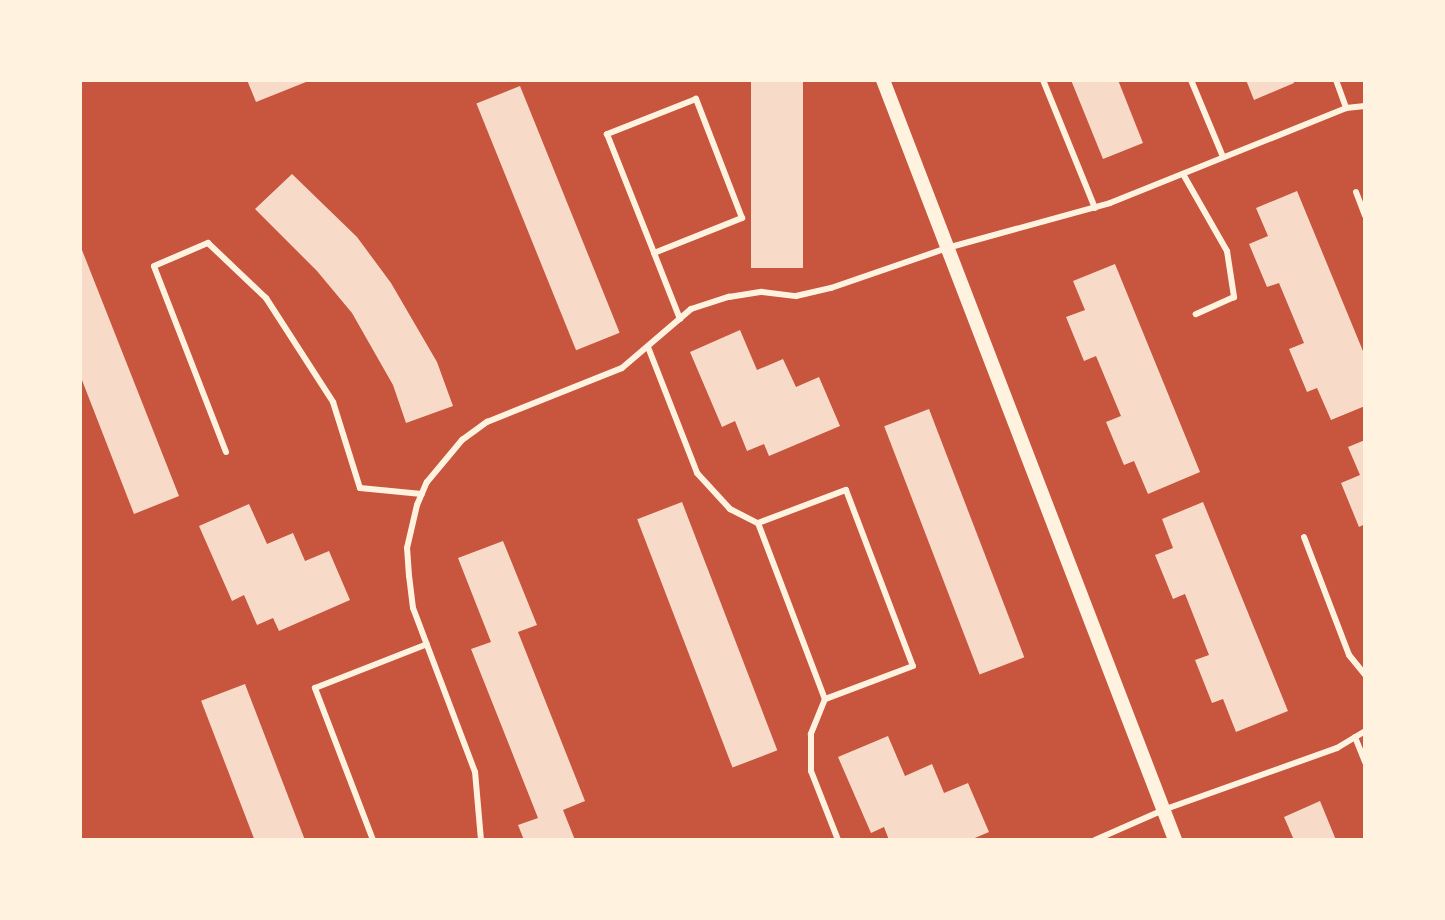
<!DOCTYPE html>
<html>
<head>
<meta charset="utf-8">
<style>
  body { margin:0 }
  #map { position:relative; width:1445px; height:920px; overflow:hidden; background:#c8553d; font-family:"Space Grotesk",sans-serif }
  div>[style] { position:absolute }
  [style*='--x'] { left:calc(var(--x)*1px); top:calc(var(--y)*1px); width:calc(var(--w)*1px); rotate:calc(var(--a)*1deg) }
  .building>* { inset:0; background:#f7dbc8; transform-origin:0 0 }
  .service>* { height:6px; margin:-3px; padding:0 3px; transform-origin:3px; border-radius:3px; background:#fff3e0 }
  .tertiary>* { height:14px; margin:-7px; padding:0 7px; transform-origin:7px; border-radius:7px; background:#fff3e0 }
  span { translate:-50% -50%; white-space:nowrap; text-align:center; line-height:1.15; -webkit-text-stroke:7px #fff3e0; paint-order:stroke }
  .frame { position:absolute; inset:0; border:82px solid #fff3e0; pointer-events:none }
</style>
</head>
<body>
<div id="map">
  <div class="building">
    <div style="clip-path:polygon(247px 80px,311px 80px,256px 102px)"></div>
    <div style="left:751px;top:80px;width:52px;height:188px"></div>
    <div style="clip-path:polygon(1071px 80px,1118px 80px,1143px 143px,1103px 159px)"></div>
    <div style="clip-path:polygon(1246px 80px,1293px 80px,1294px 83px,1254px 100px)"></div>
    <div style="left:520px;top:86px;width:266px;height:47px;rotate:68deg"></div>
    <div style="clip-path:polygon(292px 174px,357px 237px,391px 283px,437px 362px,453px 406px,406px 423px,393px 385px,352px 313px,317px 271px,255px 209px)"></div>
    <div style="clip-path:polygon(1297px 191px,1365px 356px,1365px 406px,1331px 420px,1317px 388px,1307px 392px,1289px 349px,1304px 343px,1279px 283px,1267px 287px,1249px 244px,1268px 236px,1256px 208px)"></div>
    <div style="clip-path:polygon(80px 245px,179px 496px,134px 514px,80px 375px)"></div>
    <div style="clip-path:polygon(1115px 264px,1200px 472px,1148px 494px,1134px 461px,1124px 465px,1106px 422px,1121px 416px,1096px 356px,1084px 361px,1066px 317px,1085px 310px,1073px 281px)"></div>
    <div style="clip-path:polygon(740px 330px,757px 370px,783px 359px,796px 387px,819px 377px,840px 426px,769px 456px,764px 444px,747px 451px,735px 421px,722px 427px,690px 352px)"></div>
    <div style="left:929px;top:409px;width:266px;height:48px;rotate:69deg"></div>
    <div style="clip-path:polygon(1365px 440px,1365px 524px,1359px 527px,1341px 483px,1360px 475px,1348px 447px)"></div>
    <div style="left:682px;top:502px;width:266px;height:48px;rotate:69deg"></div>
    <div style="clip-path:polygon(1203px 502px,1288px 711px,1236px 732px,1223px 699px,1212px 703px,1195px 660px,1209px 655px,1185px 594px,1173px 599px,1155px 555px,1173px 548px,1162px 519px)"></div>
    <div style="clip-path:polygon(249px 504px,267px 544px,293px 533px,305px 561px,329px 551px,350px 600px,279px 631px,273px 618px,257px 625px,244px 595px,232px 601px,199px 526px)"></div>
    <div style="clip-path:polygon(503px 541px,537px 625px,518px 632px,585px 801px,563px 810px,575px 840px,524px 840px,518px 825px,538px 818px,471px 649px,491px 642px,458px 558px)"></div>
    <div style="left:245px;top:684px;width:168px;height:47px;rotate:69deg"></div>
    <div style="clip-path:polygon(888px 736px,905px 776px,932px 764px,944px 793px,968px 783px,989px 832px,970px 840px,889px 840px,884px 827px,871px 833px,838px 757px)"></div>
    <div style="clip-path:polygon(1320px 801px,1336px 840px,1294px 840px,1284px 817px)"></div>
  </div>
  <div class="service">
    <div style="--x:1043;--y:80;--w:138;--a:67.9"></div>
    <div style="--x:1191;--y:80;--w:83;--a:67.4"></div>
    <div style="--x:1336;--y:80;--w:30;--a:70"></div>
    <div style="--x:1183;--y:174;--w:89;--a:60.3"></div>
    <div style="--x:1227;--y:251;--w:47;--a:81.3"></div>
    <div style="--x:1234;--y:297;--w:42;--a:155.9"></div>
    <div style="--x:1356;--y:192;--w:25;--a:69"></div>
    <div style="--x:654;--y:253;--w:95;--a:-21.7"></div>
    <div style="--x:742;--y:218;--w:128;--a:-111.1"></div>
    <div style="--x:696;--y:99;--w:96;--a:158.5"></div>
    <div style="--x:607;--y:134;--w:128;--a:68.4"></div>
    <div style="--x:654;--y:253;--w:71;--a:68.5"></div>
    <div style="--x:648;--y:347;--w:135;--a:68.7"></div>
    <div style="--x:697;--y:473;--w:49;--a:47.5"></div>
    <div style="--x:730;--y:509;--w:31;--a:27"></div>
    <div style="--x:758;--y:523;--w:188;--a:69.2"></div>
    <div style="--x:825;--y:699;--w:38;--a:112"></div>
    <div style="--x:811;--y:734;--w:37;--a:90"></div>
    <div style="--x:811;--y:771;--w:74;--a:68.6"></div>
    <div style="--x:226;--y:452;--w:199;--a:-111.2"></div>
    <div style="--x:154;--y:266;--w:59;--a:-23.1"></div>
    <div style="--x:208;--y:243;--w:80;--a:43.5"></div>
    <div style="--x:266;--y:298;--w:124;--a:57.2"></div>
    <div style="--x:333;--y:402;--w:90;--a:72.6"></div>
    <div style="--x:360;--y:488;--w:62;--a:5.5"></div>
    <div style="--x:758;--y:523;--w:94;--a:-20.6"></div>
    <div style="--x:846;--y:490;--w:188;--a:69.2"></div>
    <div style="--x:913;--y:666;--w:94;--a:159.4"></div>
    <div style="--x:1304;--y:537;--w:126;--a:69.1"></div>
    <div style="--x:1349;--y:655;--w:26;--a:51"></div>
    <div style="--x:1355;--y:737;--w:27;--a:68"></div>
    <div style="--x:373;--y:840;--w:163;--a:-110.9"></div>
    <div style="--x:315;--y:688;--w:120;--a:-21.4"></div>
    <div style="--x:481;--y:840;--w:68;--a:-95"></div>
    <div style="--x:475;--y:772;--w:175;--a:-110.7"></div>
    <div style="--x:413;--y:608;--w:32;--a:-97"></div>
    <div style="--x:409;--y:576;--w:28;--a:-94"></div>
    <div style="--x:407;--y:548;--w:44;--a:-76.9"></div>
    <div style="--x:417;--y:505;--w:25;--a:-67"></div>
    <div style="--x:427;--y:482;--w:55;--a:-50.2"></div>
    <div style="--x:462;--y:440;--w:31;--a:-36"></div>
    <div style="--x:487;--y:422;--w:145;--a:-21.8"></div>
    <div style="--x:622;--y:368;--w:91;--a:-40.5"></div>
    <div style="--x:691;--y:309;--w:40;--a:-18"></div>
    <div style="--x:729;--y:297;--w:33;--a:-9"></div>
    <div style="--x:762;--y:292;--w:34;--a:7"></div>
    <div style="--x:796;--y:296;--w:36;--a:-13"></div>
    <div style="--x:831;--y:288;--w:123;--a:-19"></div>
    <div style="--x:947;--y:248;--w:169;--a:-15.4"></div>
    <div style="--x:1110;--y:203;--w:254;--a:-21.9"></div>
    <div style="--x:1346;--y:108;--w:19;--a:-6"></div>
    <div style="--x:1095;--y:840;--w:74;--a:-23.8"></div>
    <div style="--x:1163;--y:810;--w:185;--a:-19.6"></div>
    <div style="--x:1337;--y:748;--w:33;--a:-31"></div>
  </div>
  <div class="tertiary">
    <div style="--x:883;--y:80;--w:814;--a:68.98"></div>
  </div>
  <div class="frame"></div>
</div>
</body>
</html>
